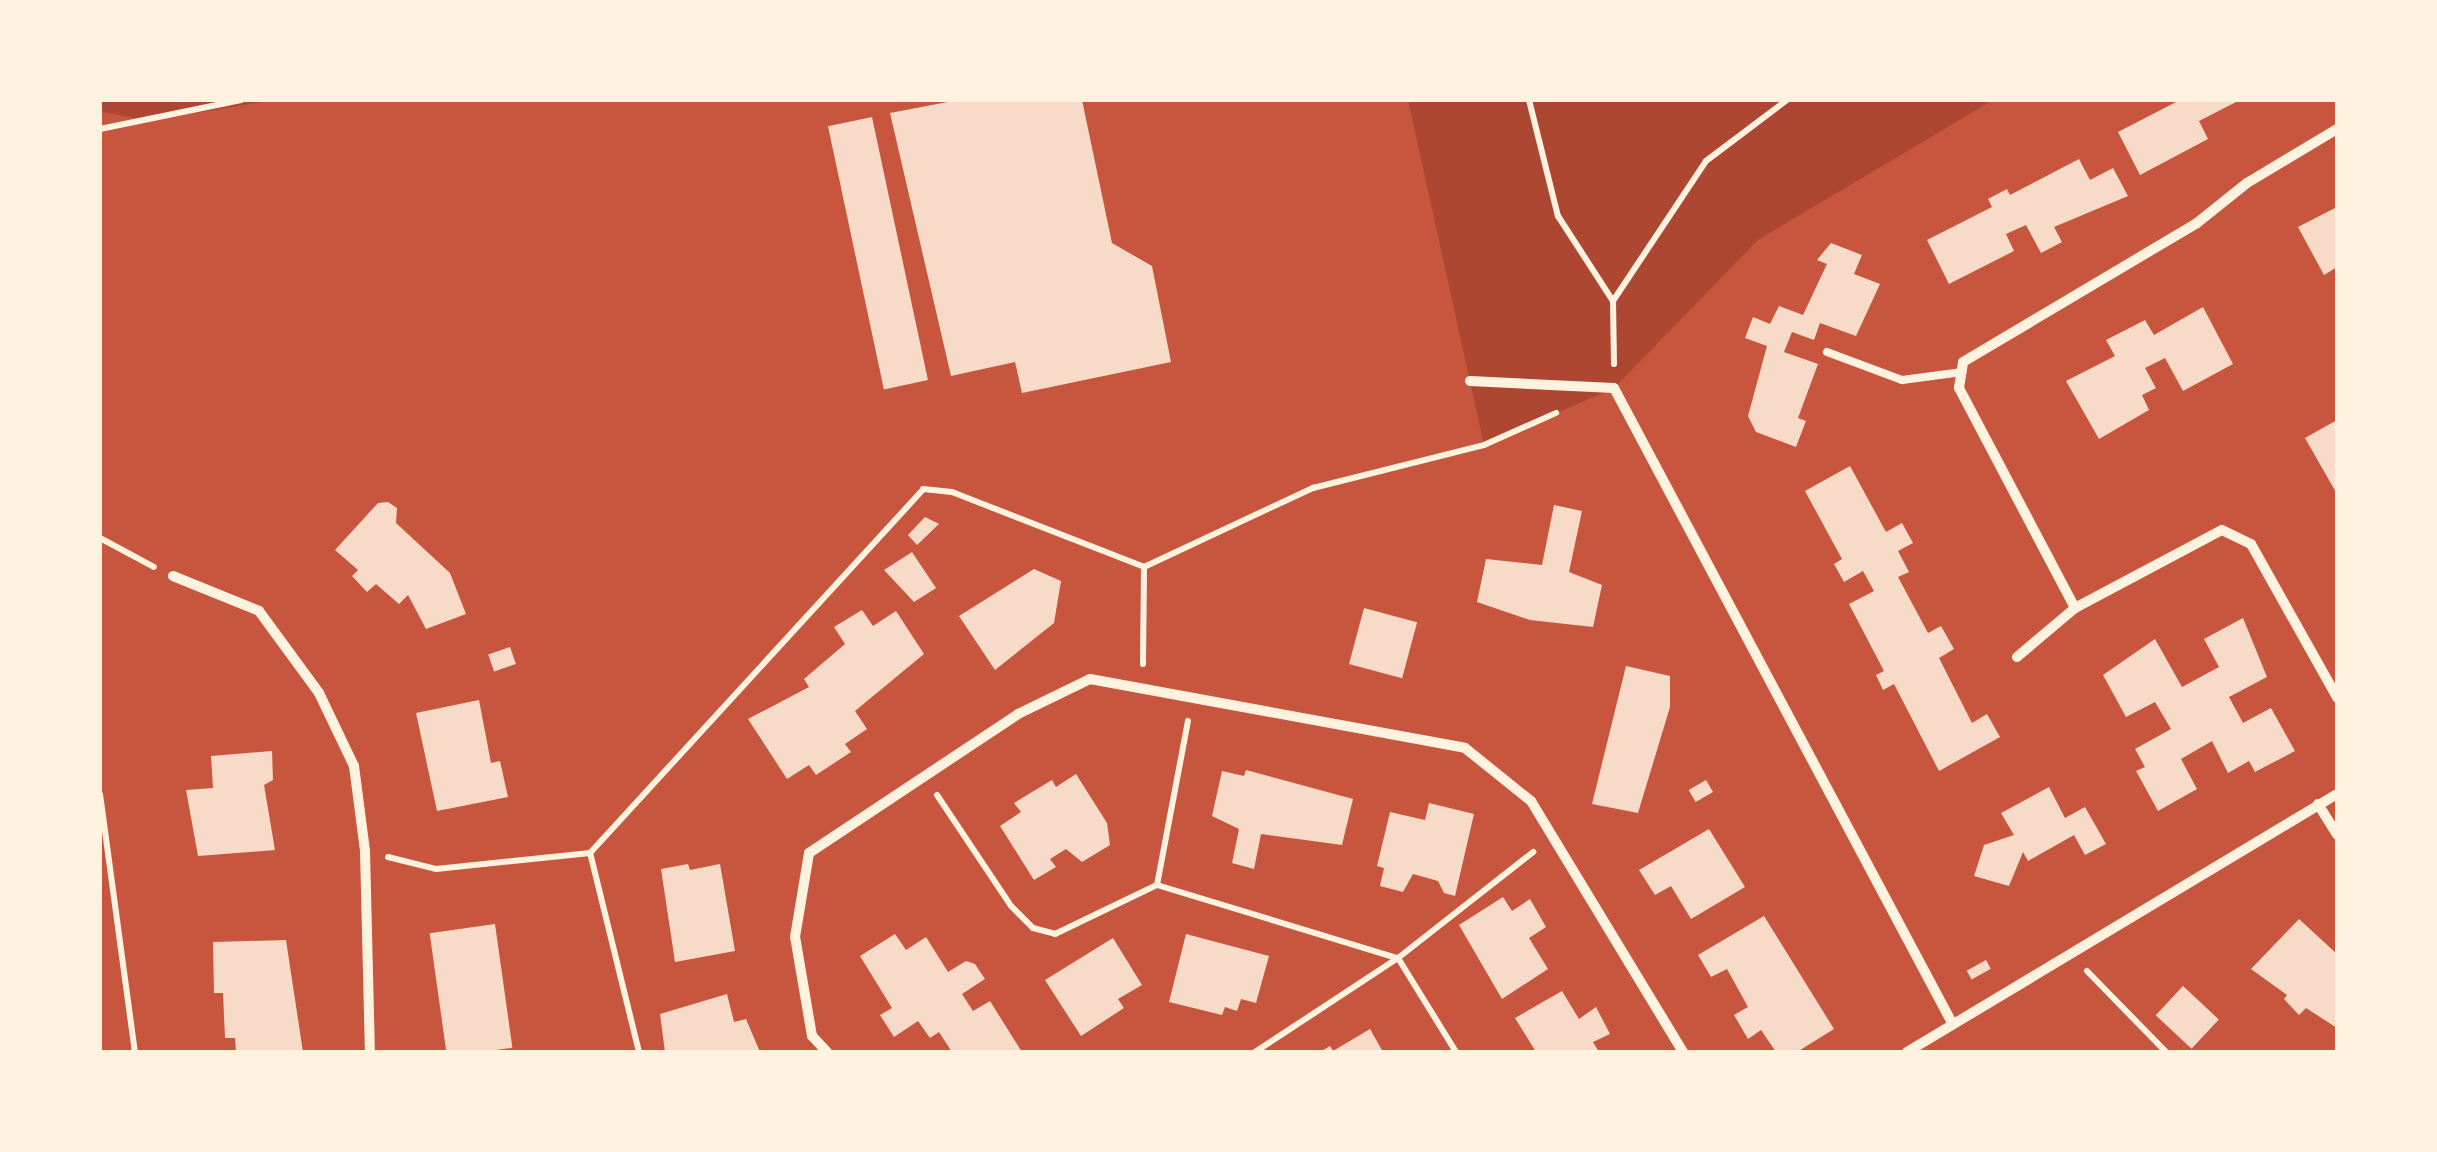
<!DOCTYPE html>
<html>
<head>
<meta charset="utf-8">
<style>
  body { margin:0 }
  #map { position:relative; width:2437px; height:1152px; overflow:hidden; background:#c8553d; font-family:"Space Grotesk",sans-serif }
  div>[style] { position:absolute }
  [style*='--x'] { left:calc(var(--x)*1px); top:calc(var(--y)*1px); width:calc(var(--w)*1px); rotate:calc(var(--a)*1deg) }
  .green>* { inset:0; background:#ae4732 }
  .building>* { inset:0; background:#f7dbc8; transform-origin:0 0 }
  .path>* { height:6px; margin:-3px; padding:0 3px; transform-origin:3px; border-radius:3px; background:#fff3e0 }
  .service>* { height:8px; margin:-4px; padding:0 4px; transform-origin:4px; border-radius:4px; background:#fff3e0 }
  .minor>* { height:10px; margin:-5px; padding:0 5px; transform-origin:5px; border-radius:5px; background:#fff3e0 }
  span { translate:-50% -50%; white-space:nowrap; text-align:center; line-height:1.15; -webkit-text-stroke:9px #fff3e0; paint-order:stroke }
  .frame { position:absolute; inset:0; border:102px solid #fff3e0; pointer-events:none }
</style>
</head>
<body>
<div id="map">
  <div class="green">
    <div style="clip-path:polygon(100px 100px,275px 100px,146px 121px,100px 111px)"></div>
    <div style="clip-path:polygon(1408px 100px,1993px 100px,1758px 240px,1614px 388px,1484px 445px)"></div>
  </div>
  <div class="building">
    <div style="clip-path:polygon(958px 100px,1082px 100px,1112px 243px,1152px 266px,1171px 362px,1022px 393px,1015px 362px,951px 376px,890px 113px)"></div>
    <div style="clip-path:polygon(2180px 100px,2240px 100px,2199px 121px,2208px 139px,2140px 175px,2118px 132px)"></div>
    <div style="left:872px;top:117px;width:269px;height:45px;rotate:78deg"></div>
    <div style="clip-path:polygon(2079px 159px,2090px 180px,2113px 168px,2128px 196px,2054px 227px,2062px 242px,2041px 253px,2026px 225px,2006px 234px,2014px 251px,1949px 284px,1927px 240px,1992px 207px,1988px 199px,2007px 189px,2010px 195px)"></div>
    <div style="clip-path:polygon(2337px 207px,2337px 267px,2324px 275px,2298px 227px)"></div>
    <div style="clip-path:polygon(1831px 243px,1862px 255px,1854px 274px,1880px 284px,1856px 336px,1820px 323px,1814px 340px,1792px 332px,1784px 352px,1818px 364px,1798px 418px,1806px 421px,1796px 447px,1756px 432px,1748px 416px,1767px 346px,1745px 338px,1753px 317px,1770px 324px,1779px 306px,1803px 315px,1827px 264px,1817px 260px)"></div>
    <div style="clip-path:polygon(2203px 307px,2233px 364px,2183px 391px,2165px 358px,2145px 368px,2156px 388px,2142px 395px,2149px 410px,2099px 439px,2066px 381px,2115px 356px,2106px 340px,2145px 320px,2154px 335px)"></div>
    <div style="clip-path:polygon(2337px 420px,2337px 494px,2305px 438px)"></div>
    <div style="clip-path:polygon(1850px 466px,1886px 532px,1902px 523px,1913px 543px,1898px 551px,1909px 572px,1898px 577px,1928px 633px,1941px 626px,1954px 649px,1939px 658px,1972px 723px,1987px 714px,2000px 737px,1939px 771px,1894px 684px,1883px 690px,1876px 675px,1884px 671px,1849px 604px,1874px 591px,1863px 571px,1844px 582px,1834px 564px,1842px 559px,1805px 491px)"></div>
    <div style="clip-path:polygon(388px 502px,397px 508px,396px 523px,450px 573px,466px 614px,426px 629px,408px 595px,399px 604px,376px 584px,367px 592px,352px 576px,358px 570px,335px 550px,378px 503px)"></div>
    <div style="clip-path:polygon(1554px 505px,1582px 511px,1569px 572px,1602px 585px,1593px 627px,1530px 620px,1477px 602px,1486px 559px,1542px 565px)"></div>
    <div style="clip-path:polygon(925px 517px,939px 524px,917px 545px,908px 535px)"></div>
    <div style="clip-path:polygon(912px 552px,936px 588px,914px 602px,884px 570px)"></div>
    <div style="clip-path:polygon(1034px 569px,1061px 581px,1054px 623px,995px 670px,959px 616px)"></div>
    <div style="left:1364px;top:608px;width:55px;height:58px;rotate:15deg"></div>
    <div style="clip-path:polygon(862px 610px,873px 626px,896px 611px,924px 654px,855px 711px,867px 729px,845px 744px,851px 752px,816px 775px,809px 765px,787px 779px,748px 719px,809px 687px,804px 679px,845px 644px,834px 627px)"></div>
    <div style="clip-path:polygon(2243px 618px,2267px 677px,2229px 697px,2243px 723px,2271px 708px,2295px 751px,2255px 772px,2249px 761px,2228px 773px,2212px 741px,2181px 759px,2197px 789px,2158px 811px,2136px 771px,2145px 767px,2135px 749px,2171px 729px,2155px 702px,2126px 717px,2103px 675px,2155px 639px,2182px 687px,2219px 667px,2204px 639px)"></div>
    <div style="left:510px;top:647px;width:18px;height:23px;rotate:71deg"></div>
    <div style="clip-path:polygon(1626px 666px,1670px 676px,1670px 707px,1638px 813px,1592px 804px)"></div>
    <div style="clip-path:polygon(479px 700px,491px 763px,500px 761px,508px 797px,437px 811px,416px 713px)"></div>
    <div style="clip-path:polygon(272px 751px,273px 780px,264px 785px,275px 850px,198px 856px,186px 790px,213px 788px,211px 756px)"></div>
    <div style="clip-path:polygon(1246px 770px,1353px 799px,1342px 845px,1261px 834px,1254px 869px,1232px 863px,1239px 829px,1212px 816px,1222px 771px,1244px 776px)"></div>
    <div style="clip-path:polygon(1076px 774px,1107px 823px,1110px 845px,1082px 862px,1066px 849px,1050px 859px,1056px 867px,1034px 880px,1000px 826px,1021px 812px,1014px 803px,1052px 780px,1056px 787px)"></div>
    <div style="left:1706px;top:780px;width:14px;height:20px;rotate:60deg"></div>
    <div style="clip-path:polygon(2049px 787px,2065px 818px,2085px 807px,2106px 844px,2085px 855px,2074px 835px,2028px 861px,2023px 852px,2009px 886px,1974px 876px,1984px 845px,2014px 835px,2001px 813px)"></div>
    <div style="clip-path:polygon(1429px 803px,1474px 814px,1455px 896px,1444px 893px,1438px 881px,1413px 874px,1403px 892px,1380px 886px,1384px 868px,1377px 866px,1390px 812px,1425px 820px)"></div>
    <div style="clip-path:polygon(1709px 829px,1745px 887px,1691px 919px,1671px 886px,1655px 895px,1639px 870px)"></div>
    <div style="clip-path:polygon(688px 864px,690px 870px,720px 864px,735px 951px,675px 962px,661px 869px)"></div>
    <div style="clip-path:polygon(1503px 897px,1512px 911px,1530px 899px,1546px 927px,1529px 938px,1548px 969px,1502px 999px,1459px 925px)"></div>
    <div style="clip-path:polygon(1764px 916px,1834px 1029px,1797px 1052px,1776px 1052px,1761px 1030px,1748px 1039px,1734px 1015px,1748px 1007px,1727px 969px,1711px 977px,1698px 955px)"></div>
    <div style="clip-path:polygon(2299px 919px,2337px 954px,2337px 1028px,2306px 1008px,2299px 1015px,2284px 999px,2287px 995px,2251px 969px)"></div>
    <div style="left:495px;top:924px;width:125px;height:66px;rotate:82deg"></div>
    <div style="clip-path:polygon(895px 934px,906px 950px,926px 937px,948px 972px,966px 961px,975px 964px,985px 979px,962px 994px,973px 1011px,990px 1001px,1022px 1052px,952px 1052px,939px 1032px,930px 1038px,918px 1021px,894px 1037px,880px 1015px,892px 1008px,860px 956px)"></div>
    <div style="clip-path:polygon(1186px 934px,1269px 956px,1256px 1003px,1241px 999px,1237px 1011px,1225px 1007px,1222px 1015px,1169px 1002px)"></div>
    <div style="clip-path:polygon(1113px 938px,1142px 985px,1118px 999px,1124px 1008px,1081px 1036px,1045px 980px)"></div>
    <div style="clip-path:polygon(286px 940px,303px 1052px,236px 1052px,235px 1038px,225px 1038px,223px 993px,214px 993px,213px 942px)"></div>
    <div style="left:1986px;top:960px;width:10px;height:22px;rotate:61deg"></div>
    <div style="left:2183px;top:986px;width:49px;height:40px;rotate:43deg"></div>
    <div style="clip-path:polygon(1562px 991px,1579px 1019px,1596px 1007px,1610px 1034px,1593px 1042px,1599px 1052px,1536px 1052px,1515px 1018px)"></div>
    <div style="clip-path:polygon(727px 994px,734px 1022px,746px 1019px,760px 1052px,665px 1052px,660px 1014px)"></div>
    <div style="clip-path:polygon(1370px 1029px,1383px 1052px,1320px 1052px,1330px 1046px,1333px 1051px)"></div>
  </div>
  <div class="path">
    <div style="--x:1529;--y:100;--w:120;--a:76"></div>
    <div style="--x:1558;--y:216;--w:101;--a:57.1"></div>
    <div style="--x:100;--y:129;--w:144;--a:-11.6"></div>
    <div style="--x:1614;--y:364;--w:63;--a:-90.9"></div>
    <div style="--x:1613;--y:301;--w:168;--a:-56.4"></div>
    <div style="--x:1706;--y:161;--w:101;--a:-37"></div>
    <div style="--x:100;--y:538;--w:61;--a:28.2"></div>
    <div style="--x:1143;--y:664;--w:97;--a:-89.4"></div>
    <div style="--x:1144;--y:567;--w:187;--a:-25.1"></div>
    <div style="--x:1313;--y:488;--w:176;--a:-14.1"></div>
    <div style="--x:1484;--y:445;--w:79;--a:-24"></div>
    <div style="--x:100;--y:794;--w:260;--a:82.3"></div>
    <div style="--x:937;--y:795;--w:133;--a:56.3"></div>
    <div style="--x:1011;--y:906;--w:31;--a:45"></div>
    <div style="--x:1033;--y:928;--w:23;--a:15"></div>
    <div style="--x:1055;--y:934;--w:113;--a:-25.7"></div>
    <div style="--x:1157;--y:885;--w:167;--a:-79.3"></div>
    <div style="--x:388;--y:857;--w:49;--a:14"></div>
    <div style="--x:436;--y:869;--w:155;--a:-5.9"></div>
    <div style="--x:1157;--y:885;--w:252;--a:16.9"></div>
    <div style="--x:1398;--y:958;--w:172;--a:-38.1"></div>
    <div style="--x:2087;--y:971;--w:113;--a:45.7"></div>
    <div style="--x:639;--y:1052;--w:205;--a:-103.8"></div>
    <div style="--x:590;--y:853;--w:493;--a:-47.5"></div>
    <div style="--x:923;--y:489;--w:29;--a:6"></div>
    <div style="--x:952;--y:492;--w:206;--a:21.3"></div>
    <div style="--x:1255;--y:1052;--w:171;--a:-33.3"></div>
    <div style="--x:1398;--y:958;--w:110;--a:58.3"></div>
  </div>
  <div class="service">
    <div style="--x:1827;--y:352;--w:80;--a:20.5"></div>
    <div style="--x:1902;--y:380;--w:61;--a:-7.6"></div>
  </div>
  <div class="minor">
    <div style="--x:1470;--y:381;--w:144;--a:2.8"></div>
    <div style="--x:1614;--y:388;--w:719;--a:61.97"></div>
    <div style="--x:173;--y:576;--w:93;--a:22.1"></div>
    <div style="--x:259;--y:611;--w:102;--a:53.8"></div>
    <div style="--x:319;--y:693;--w:81;--a:64.4"></div>
    <div style="--x:354;--y:766;--w:86;--a:82.6"></div>
    <div style="--x:365;--y:851;--w:201;--a:88.6"></div>
    <div style="--x:2075;--y:608;--w:249;--a:-117.8"></div>
    <div style="--x:1959;--y:388;--w:26;--a:-81"></div>
    <div style="--x:1963;--y:362;--w:272;--a:-30.7"></div>
    <div style="--x:2197;--y:223;--w:64;--a:-38.7"></div>
    <div style="--x:2247;--y:183;--w:105;--a:-31"></div>
    <div style="--x:2017;--y:657;--w:76;--a:-40.2"></div>
    <div style="--x:2075;--y:608;--w:166;--a:-28"></div>
    <div style="--x:2222;--y:530;--w:32;--a:26"></div>
    <div style="--x:2251;--y:544;--w:176;--a:60.7"></div>
    <div style="--x:2318;--y:804;--w:36;--a:58"></div>
    <div style="--x:827;--y:1052;--w:22;--a:-133"></div>
    <div style="--x:812;--y:1036;--w:100;--a:-99.7"></div>
    <div style="--x:795;--y:937;--w:85;--a:-80.5"></div>
    <div style="--x:809;--y:853;--w:251;--a:-33.6"></div>
    <div style="--x:1018;--y:714;--w:80;--a:-25.9"></div>
    <div style="--x:1090;--y:679;--w:381;--a:10.4"></div>
    <div style="--x:1465;--y:748;--w:85;--a:38.8"></div>
    <div style="--x:1531;--y:801;--w:293;--a:58.8"></div>
    <div style="--x:1907;--y:1052;--w:501;--a:-30.96"></div>
  </div>
  <div class="frame"></div>
</div>
</body>
</html>
